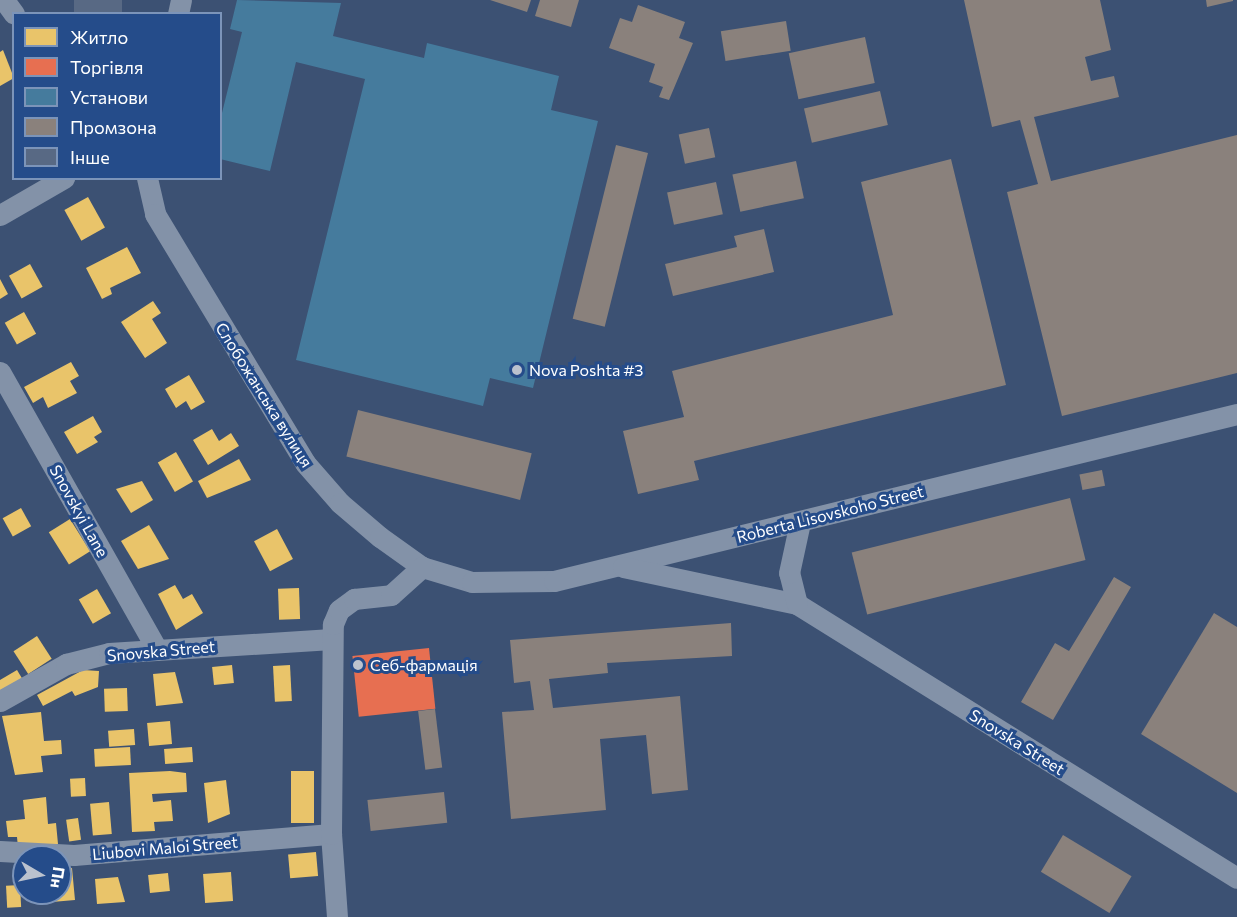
<!DOCTYPE html>
<html>
<head>
<meta charset="utf-8">
<style>
  body { margin:0 }
  #map { position:relative; width:1237px; height:917px; overflow:hidden; background:#3c5173; font-family:Commissioner,sans-serif }
  div>[style] { position:absolute }
  [style*='--x'] { left:calc(var(--x)*1px); top:calc(var(--y)*1px); width:calc(var(--w)*1px); rotate:calc(var(--a)*1deg) }
  .homes>* { inset:0; background:#e9c46a; transform-origin:0 0 }
  .shops>* { inset:0; background:#e76f51; transform-origin:0 0 }
  .public>* { inset:0; background:#457b9d }
  .industry>* { inset:0; background:#8a817c; transform-origin:0 0 }
  .building>* { inset:0; background:#586984; transform-origin:0 0 }
  .minor>* { height:21px; margin:-10.5px; padding:0 10.5px; transform-origin:10.5px; border-radius:10.5px; background:#8392a8 }
  .dots>* { width:16px; height:16px; translate:-50% -50%; box-sizing:border-box; border:3px solid #254c8a; border-radius:50% }
  span { translate:-50% -50%; white-space:nowrap; text-align:center; line-height:1.15; -webkit-text-stroke:6px #254c8a; paint-order:stroke }
  .poi-label { font-size:16px; color:#fff }
  .left { translate:0 -50%; text-align:left }
  .street-label { font-size:16px; color:#fff }
  .legend { position:absolute; left:12px; top:12px; width:210px; height:168px; box-sizing:border-box; background:#254c8a; border:2px solid #7c94b9; margin:0; padding:8px 10px; list-style:none; font-size:18px; color:#fff }
  .legend li { display:flex; align-items:center; gap:12px; height:30px }
  .legend b { width:30px; border:2px solid #7c94b9 }
  .north { position:absolute; left:12px; top:845px; width:60px; height:60px; box-sizing:border-box; background:#254c8a; border:2px solid #7c94b9; border-radius:50%; rotate:99deg; font-size:16px; font-weight:700; line-height:24px; text-align:center; color:#fff }
  .north::after { content:''; display:block; margin:auto; width:21px; height:27px; background:#bbc2ce; clip-path:polygon(50% 0,100% 100%,50% 72%,0 100%) }
</style>
</head>
<body>
<div id="map">
  <div class="homes">
    <div style="clip-path:polygon(3px 50px,14px 78px,0 86px,0 52px)"></div>
    <div style="left:88px;top:197px;width:35px;height:27px;rotate:61deg"></div>
    <div style="clip-path:polygon(127px 247px,141px 273px,110px 288px,112px 294px,102px 299px,86px 268px)"></div>
    <div style="left:30px;top:264px;width:26px;height:24px;rotate:61deg"></div>
    <div style="clip-path:polygon(0 279px,8px 294px,0 299px)"></div>
    <div style="clip-path:polygon(153px 301px,161px 313px,152px 319px,167px 343px,145px 358px,121px 322px)"></div>
    <div style="left:24px;top:312px;width:25px;height:22px;rotate:61deg"></div>
    <div style="clip-path:polygon(71px 362px,79px 376px,70px 381px,77px 393px,48px 408px,43px 397px,33px 403px,24px 387px)"></div>
    <div style="clip-path:polygon(189px 375px,205px 402px,191px 410px,186px 401px,176px 408px,165px 389px)"></div>
    <div style="clip-path:polygon(93px 416px,102px 432px,94px 437px,98px 442px,77px 454px,64px 432px)"></div>
    <div style="clip-path:polygon(212px 429px,219px 441px,231px 433px,239px 446px,208px 465px,193px 440px)"></div>
    <div style="left:176px;top:452px;width:34px;height:21px;rotate:60deg"></div>
    <div style="clip-path:polygon(239px 459px,251px 480px,207px 498px,198px 481px)"></div>
    <div style="clip-path:polygon(142px 481px,153px 500px,131px 513px,116px 489px)"></div>
    <div style="left:21px;top:508px;width:21px;height:21px;rotate:61deg"></div>
    <div style="left:70px;top:519px;width:38px;height:25px;rotate:58deg"></div>
    <div style="clip-path:polygon(149px 525px,169px 559px,138px 569px,121px 541px)"></div>
    <div style="left:277px;top:529px;width:34px;height:26px;rotate:62deg"></div>
    <div style="clip-path:polygon(175px 585px,183px 599px,192px 594px,203px 613px,176px 630px,158px 594px)"></div>
    <div style="left:299px;top:588px;width:31px;height:21px;rotate:88deg"></div>
    <div style="left:97px;top:589px;width:28px;height:21px;rotate:60deg"></div>
    <div style="left:37px;top:636px;width:27px;height:28px;rotate:57deg"></div>
    <div style="left:232px;top:665px;width:18px;height:20px;rotate:84deg"></div>
    <div style="left:290px;top:665px;width:36px;height:17px;rotate:87deg"></div>
    <div style="clip-path:polygon(17px 670px,23px 680px,0 693px,0 680px)"></div>
    <div style="clip-path:polygon(83px 670px,99px 671px,98px 687px,75px 696px,72px 691px,43px 706px,37px 695px)"></div>
    <div style="clip-path:polygon(175px 672px,183px 703px,156px 706px,153px 674px)"></div>
    <div style="left:127px;top:688px;width:23px;height:23px;rotate:88deg"></div>
    <div style="clip-path:polygon(41px 712px,44px 741px,61px 740px,62px 754px,41px 756px,43px 772px,15px 775px,2px 716px)"></div>
    <div style="left:170px;top:721px;width:23px;height:23px;rotate:85deg"></div>
    <div style="left:134px;top:729px;width:16px;height:26px;rotate:86deg"></div>
    <div style="left:130px;top:747px;width:18px;height:36px;rotate:87deg"></div>
    <div style="left:192px;top:747px;width:15px;height:28px;rotate:86deg"></div>
    <div style="clip-path:polygon(170px 771px,186px 773px,187px 792px,152px 794px,153px 802px,171px 800px,173px 821px,154px 822px,155px 831px,132px 832px,129px 773px)"></div>
    <div style="left:291px;top:771px;width:23px;height:52px"></div>
    <div style="left:85px;top:778px;width:18px;height:15px;rotate:87deg"></div>
    <div style="clip-path:polygon(226px 780px,230px 814px,208px 823px,204px 783px)"></div>
    <div style="clip-path:polygon(46px 797px,48px 824px,56px 823px,58px 844px,18px 848px,17px 837px,8px 837px,6px 821px,25px 819px,23px 800px)"></div>
    <div style="left:109px;top:802px;width:32px;height:19px;rotate:85deg"></div>
    <div style="left:78px;top:818px;width:22px;height:12px;rotate:82deg"></div>
    <div style="left:316px;top:852px;width:24px;height:28px;rotate:85deg"></div>
    <div style="clip-path:polygon(72px 868px,75px 900px,52px 902px,51px 893px,60px 893px,60px 869px)"></div>
    <div style="left:231px;top:872px;width:29px;height:28px;rotate:86deg"></div>
    <div style="left:168px;top:873px;width:18px;height:20px;rotate:84deg"></div>
    <div style="clip-path:polygon(118px 877px,125px 902px,97px 904px,95px 879px)"></div>
    <div style="left:20px;top:885px;width:22px;height:14px;rotate:87deg"></div>
  </div>
  <div class="shops">
    <div style="left:429px;top:648px;width:61px;height:77px;rotate:84deg"></div>
  </div>
  <div class="public">
    <div style="clip-path:polygon(237px 0,341px 3px,333px 36px,424px 58px,427px 43px,559px 76px,551px 110px,598px 121px,533px 388px,490px 378px,483px 406px,296px 360px,365px 79px,296px 62px,270px 171px,220px 159px,220px 121px,242px 32px,230px 29px)"></div>
  </div>
  <div class="industry">
    <div style="clip-path:polygon(490px 0,531px 0,527px 12px)"></div>
    <div style="clip-path:polygon(540px 0,579px 0,571px 27px,535px 16px)"></div>
    <div style="clip-path:polygon(964px 0,1100px 0,1111px 50px,1085px 57px,1091px 81px,1114px 76px,1119px 97px,1034px 117px,1051px 181px,1237px 135px,1237px 373px,1062px 416px,1007px 192px,1038px 184px,1020px 120px,992px 127px)"></div>
    <div style="clip-path:polygon(1206px 0,1233px 0,1233px 1px,1207px 7px)"></div>
    <div style="clip-path:polygon(638px 5px,685px 22px,679px 38px,693px 43px,669px 100px,659px 97px,663px 87px,649px 82px,655px 64px,609px 48px,620px 18px,632px 22px)"></div>
    <div style="left:786px;top:21px;width:30px;height:66px;rotate:81deg"></div>
    <div style="left:865px;top:37px;width:47px;height:78px;rotate:78deg"></div>
    <div style="left:880px;top:91px;width:35px;height:78px;rotate:77deg"></div>
    <div style="left:709px;top:128px;width:30px;height:31px;rotate:78deg"></div>
    <div style="left:616px;top:145px;width:33px;height:179px;rotate:14deg"></div>
    <div style="clip-path:polygon(951px 159px,1006px 385px,694px 461px,699px 480px,638px 494px,623px 431px,684px 417px,672px 371px,893px 315px,861px 182px)"></div>
    <div style="left:796px;top:161px;width:38px;height:65px;rotate:78deg"></div>
    <div style="left:716px;top:182px;width:33px;height:50px;rotate:78deg"></div>
    <div style="clip-path:polygon(764px 229px,774px 272px,673px 296px,665px 264px,737px 247px,734px 236px)"></div>
    <div style="left:358px;top:410px;width:179px;height:48px;rotate:14deg"></div>
    <div style="left:1102px;top:470px;width:16px;height:23px;rotate:79deg"></div>
    <div style="left:1070px;top:498px;width:64px;height:225px;rotate:76deg"></div>
    <div style="clip-path:polygon(1114px 577px,1131px 587px,1053px 720px,1021px 702px,1055px 643px,1069px 651px)"></div>
    <div style="clip-path:polygon(1214px 613px,1237px 627px,1237px 793px,1141px 734px)"></div>
    <div style="clip-path:polygon(731px 623px,732px 656px,607px 663px,608px 673px,549px 679px,553px 708px,680px 696px,688px 790px,652px 794px,646px 735px,600px 739px,606px 810px,511px 819px,502px 712px,534px 710px,530px 681px,514px 683px,510px 640px)"></div>
    <div style="left:435px;top:709px;width:59px;height:17px;rotate:83deg"></div>
    <div style="left:444px;top:792px;width:31px;height:77px;rotate:84deg"></div>
    <div style="left:1063px;top:835px;width:80px;height:43px;rotate:31deg"></div>
  </div>
  <div class="building">
    <div style="left:74px;top:0;width:48px;height:14px"></div>
  </div>
  <div class="minor">
    <div style="--x:4;--y:0;--w:17;--a:54"></div>
    <div style="--x:178;--y:14;--w:14;--a:-78"></div>
    <div style="--x:147;--y:178;--w:37;--a:77"></div>
    <div style="--x:155;--y:214;--w:291;--a:58.9"></div>
    <div style="--x:305;--y:463;--w:53;--a:48.8"></div>
    <div style="--x:340;--y:503;--w:52;--a:40.4"></div>
    <div style="--x:380;--y:537;--w:52;--a:35.5"></div>
    <div style="--x:422;--y:567;--w:52;--a:16.7"></div>
    <div style="--x:472;--y:582;--w:82;--a:-0.7"></div>
    <div style="--x:554;--y:581;--w:703;--a:-13.74"></div>
    <div style="--x:0;--y:215;--w:74;--a:-30"></div>
    <div style="--x:0;--y:372;--w:319;--a:60.5"></div>
    <div style="--x:623;--y:567;--w:178;--a:12"></div>
    <div style="--x:797;--y:604;--w:518;--a:31.91"></div>
    <div style="--x:797;--y:604;--w:32;--a:-104"></div>
    <div style="--x:789;--y:573;--w:52;--a:-77.8"></div>
    <div style="--x:0;--y:701;--w:76;--a:-29.3"></div>
    <div style="--x:66;--y:664;--w:44;--a:-14.3"></div>
    <div style="--x:109;--y:653;--w:223;--a:-3.6"></div>
    <div style="--x:0;--y:851;--w:74;--a:3.1"></div>
    <div style="--x:74;--y:855;--w:258;--a:-4.7"></div>
    <div style="--x:337;--y:917;--w:83;--a:-94.1"></div>
    <div style="--x:331;--y:834;--w:210;--a:-89.5"></div>
    <div style="--x:333;--y:624;--w:15;--a:-67"></div>
    <div style="--x:339;--y:610;--w:19;--a:-36"></div>
    <div style="--x:354;--y:599;--w:37;--a:-6"></div>
    <div style="--x:391;--y:595;--w:42;--a:-42.1"></div>
  </div>
  <div class="dots">
    <div style="left:517px;top:370px;background:#bbc2ce"></div>
    <div style="left:358px;top:665px;background:#bbc2ce"></div>
  </div>
  <div class="poi-label">
    <span class="left" style="left:529px;top:370px">Nova Poshta #3</span>
    <span class="left" style="left:370px;top:665px">Себ-фармація</span>
  </div>
  <div class="street-label">
    <span style="left:264px;top:395px;rotate:58deg">Слобожанська вулиця</span>
    <span style="left:79px;top:511px;rotate:61deg">Snovskyi Lane</span>
    <span style="left:830px;top:514px;rotate:-14deg">Roberta Lisovskoho Street</span>
    <span style="left:161px;top:651px;rotate:-5deg">Snovska Street</span>
    <span style="left:1017px;top:742px;rotate:32deg">Snovska Street</span>
    <span style="left:165px;top:848px;rotate:-5deg">Liubovi Maloi Street</span>
  </div>
  <ul class="legend">
  <li><b style="height:16px;background:#e9c46a"></b>Житло</li>
  <li><b style="height:16px;background:#e76f51"></b>Торгівля</li>
  <li><b style="height:16px;background:#457b9d"></b>Установи</li>
  <li><b style="height:16px;background:#8a817c"></b>Промзона</li>
  <li><b style="height:16px;background:#586984"></b>Інше</li>
  </ul>
  <div class="north">Пн</div>
</div>
</body>
</html>
